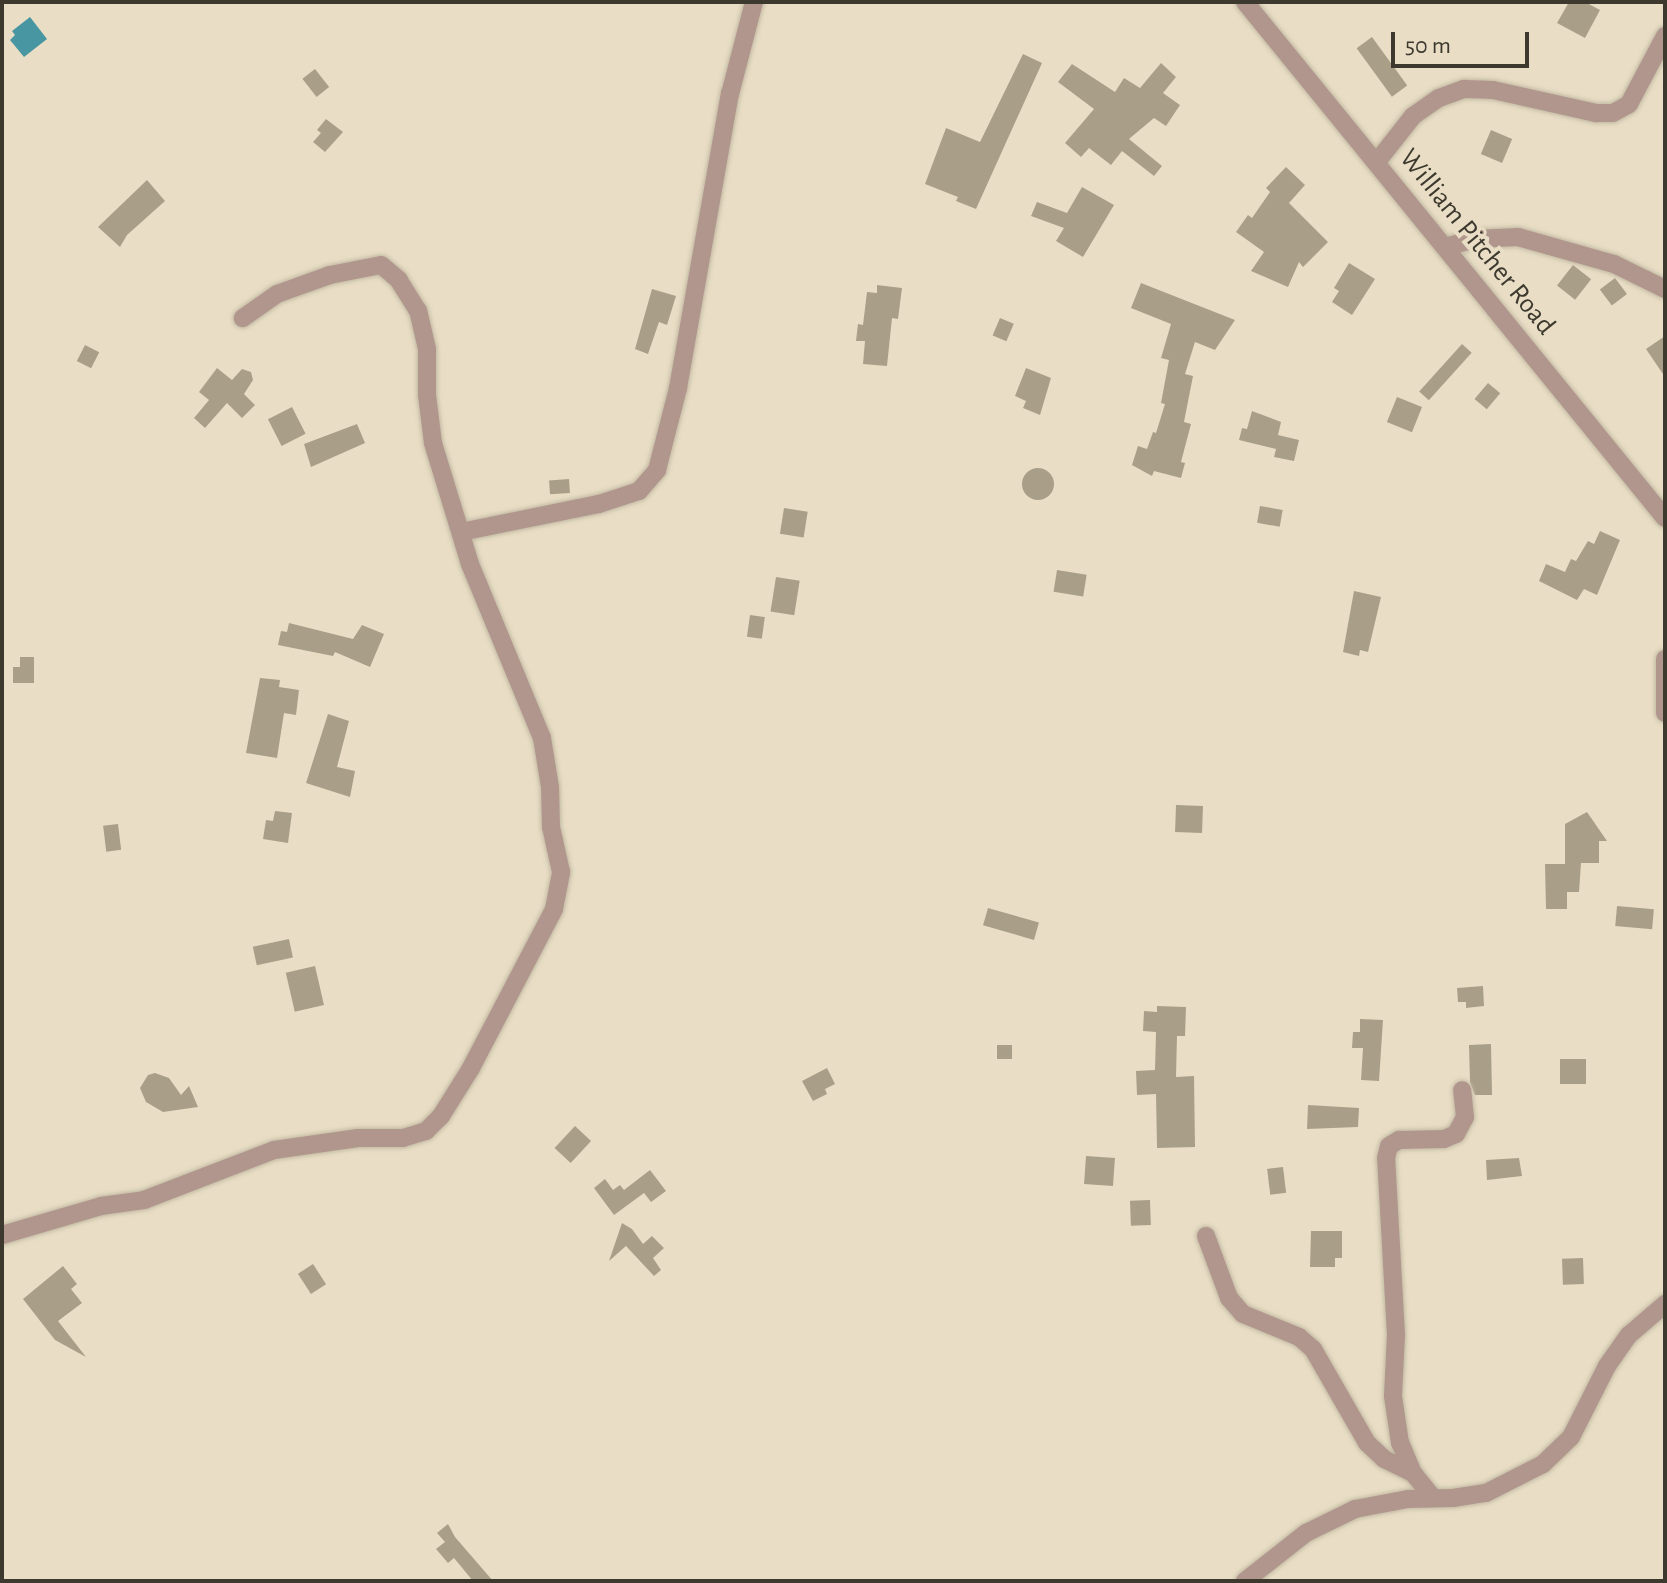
<!DOCTYPE html>
<html>
<head>
<meta charset="utf-8">
<style>
  body { margin:0 }
  #map { position:relative; width:1667px; height:1583px; overflow:hidden; background:#e9dec5; font-family:"Alegreya Sans",sans-serif }
  div>[style] { position:absolute }
  [style*='--x'] { left:calc(var(--x)*1px); top:calc(var(--y)*1px); width:calc(var(--w)*1px); rotate:calc(var(--a)*1deg) }
  .water>* { inset:0; background:#4896a2 }
  .building>* { inset:0; background:#a99f88; transform-origin:0 0 }
  .round { border-radius:50% }
  .roads { filter:drop-shadow(0 0 2px #c3baa4) drop-shadow(0 0 2px #c3baa4) }
  .minor>* { height:18px; margin:-9px; padding:0 9px; transform-origin:9px; border-radius:9px; background:#b1968d }
  span { translate:-50% -50%; white-space:nowrap; text-align:center; line-height:1.15; -webkit-text-stroke:8px #e9dec5; paint-order:stroke }
  .street-label { font-size:28px; color:#3d392f }
  .frame { position:absolute; inset:0; border:4px solid #3d392f; pointer-events:none }
  .scale { position:absolute; left:1391px; top:32px; width:138px; height:36px; box-sizing:border-box; border:4px solid #3d392f; border-top:0; padding-left:10px; font-size:24px; line-height:28px; white-space:nowrap; color:#3d392f; -webkit-text-stroke:6px #e9dec5; paint-order:stroke }
</style>
</head>
<body>
<div id="map">
  <div class="water">
    <div style="clip-path:polygon(30px 17px,47px 39px,24px 57px,10px 40px,15px 35px,12px 31px)"></div>
  </div>
  <div class="building">
    <div style="clip-path:polygon(1569px 2px,1585px 2px,1600px 10px,1585px 38px,1557px 23px)"></div>
    <div style="left:1372px;top:37px;width:60px;height:19px;rotate:54deg"></div>
    <div style="clip-path:polygon(1023px 54px,1042px 63px,976px 209px,956px 201px,958px 197px,925px 184px,946px 128px,980px 142px)"></div>
    <div style="clip-path:polygon(1161px 63px,1176px 77px,1163px 93px,1180px 105px,1166px 126px,1154px 118px,1129px 139px,1162px 166px,1154px 176px,1122px 151px,1111px 165px,1089px 148px,1081px 157px,1065px 143px,1094px 109px,1058px 82px,1072px 64px,1115px 92px,1124px 78px,1140px 88px)"></div>
    <div style="left:315px;top:69px;width:23px;height:16px;rotate:52deg"></div>
    <div style="clip-path:polygon(326px 119px,343px 132px,325px 152px,313px 142px,321px 133px,317px 130px)"></div>
    <div style="left:1491px;top:130px;width:23px;height:26px;rotate:23deg"></div>
    <div style="clip-path:polygon(1286px 167px,1305px 185px,1289px 203px,1328px 242px,1303px 267px,1299px 262px,1288px 287px,1251px 271px,1264px 252px,1236px 232px,1248px 215px,1252px 218px,1270px 192px,1266px 188px)"></div>
    <div style="clip-path:polygon(147px 180px,165px 201px,127px 235px,120px 247px,98px 227px)"></div>
    <div style="clip-path:polygon(1082px 187px,1114px 205px,1083px 257px,1056px 241px,1064px 228px,1031px 216px,1037px 202px,1067px 213px)"></div>
    <div style="clip-path:polygon(1349px 263px,1375px 279px,1352px 315px,1332px 302px,1339px 291px,1334px 288px)"></div>
    <div style="left:1573px;top:265px;width:23px;height:26px;rotate:38deg"></div>
    <div style="left:1615px;top:278px;width:20px;height:19px;rotate:53deg"></div>
    <div style="clip-path:polygon(1141px 283px,1235px 320px,1215px 350px,1195px 342px,1185px 374px,1193px 376px,1184px 422px,1191px 424px,1181px 462px,1185px 463px,1181px 478px,1154px 471px,1152px 476px,1132px 465px,1138px 446px,1147px 449px,1153px 432px,1156px 433px,1165px 404px,1161px 403px,1169px 360px,1161px 358px,1171px 324px,1131px 308px)"></div>
    <div style="clip-path:polygon(877px 285px,902px 288px,898px 319px,892px 318px,887px 366px,863px 364px,865px 341px,856px 341px,858px 324px,863px 325px,867px 292px,877px 293px)"></div>
    <div style="clip-path:polygon(652px 289px,676px 296px,667px 325px,659px 322px,648px 354px,635px 349px)"></div>
    <div style="left:1000px;top:318px;width:15px;height:19px;rotate:23deg"></div>
    <div style="clip-path:polygon(1665px 336px,1665px 377px,1646px 349px)"></div>
    <div style="left:1462px;top:344px;width:13px;height:64px;rotate:42deg"></div>
    <div style="left:85px;top:345px;width:16px;height:18px;rotate:27deg"></div>
    <div style="clip-path:polygon(217px 368px,232px 380px,242px 369px,251px 372px,253px 380px,244px 394px,255px 405px,242px 418px,227px 403px,205px 428px,194px 418px,209px 400px,199px 392px)"></div>
    <div style="clip-path:polygon(1026px 368px,1051px 378px,1040px 415px,1023px 408px,1026px 401px,1015px 396px)"></div>
    <div style="left:1488px;top:383px;width:16px;height:21px;rotate:40deg"></div>
    <div style="left:1397px;top:397px;width:27px;height:27px;rotate:22deg"></div>
    <div style="left:292px;top:407px;width:30px;height:27px;rotate:63deg"></div>
    <div style="clip-path:polygon(1252px 411px,1281px 422px,1278px 435px,1299px 440px,1294px 461px,1274px 457px,1276px 449px,1239px 440px,1242px 428px,1247px 429px)"></div>
    <div style="clip-path:polygon(357px 424px,365px 443px,311px 467px,304px 444px)"></div>
    <div class="round" style="left:1022px;top:468px;width:32px;height:32px"></div>
    <div style="left:569px;top:479px;width:14px;height:20px;rotate:86deg"></div>
    <div style="left:1260px;top:506px;width:23px;height:17px;rotate:10deg"></div>
    <div style="left:784px;top:508px;width:24px;height:26px;rotate:9deg"></div>
    <div style="clip-path:polygon(1600px 531px,1620px 540px,1597px 595px,1584px 589px,1577px 600px,1539px 581px,1546px 564px,1565px 572px,1571px 559px,1576px 561px,1588px 541px,1594px 544px)"></div>
    <div style="left:1057px;top:570px;width:30px;height:22px;rotate:9deg"></div>
    <div style="left:776px;top:577px;width:24px;height:35px;rotate:9deg"></div>
    <div style="clip-path:polygon(1354px 591px,1381px 597px,1368px 652px,1360px 650px,1359px 656px,1343px 652px)"></div>
    <div style="left:750px;top:615px;width:15px;height:22px;rotate:8deg"></div>
    <div style="clip-path:polygon(289px 623px,353px 639px,362px 625px,384px 634px,370px 667px,335px 652px,333px 656px,278px 645px,281px 631px,287px 632px)"></div>
    <div style="clip-path:polygon(20px 657px,34px 657px,34px 683px,13px 683px,13px 667px,20px 667px)"></div>
    <div style="clip-path:polygon(260px 678px,280px 680px,279px 687px,299px 690px,296px 715px,284px 713px,277px 758px,246px 753px)"></div>
    <div style="clip-path:polygon(328px 714px,349px 721px,337px 767px,355px 771px,350px 797px,306px 783px)"></div>
    <div style="left:1176px;top:805px;width:27px;height:27px;rotate:2deg"></div>
    <div style="clip-path:polygon(275px 811px,292px 813px,288px 843px,263px 839px,266px 820px,273px 821px)"></div>
    <div style="clip-path:polygon(1587px 812px,1607px 841px,1599px 841px,1599px 863px,1581px 863px,1579px 892px,1567px 892px,1567px 909px,1546px 909px,1545px 864px,1565px 864px,1565px 824px)"></div>
    <div style="left:118px;top:824px;width:26px;height:15px;rotate:83deg"></div>
    <div style="left:1617px;top:906px;width:37px;height:20px;rotate:5deg"></div>
    <div style="left:988px;top:908px;width:53px;height:18px;rotate:16deg"></div>
    <div style="left:289px;top:939px;width:19px;height:37px;rotate:78deg"></div>
    <div style="left:315px;top:966px;width:40px;height:30px;rotate:77deg"></div>
    <div style="clip-path:polygon(1483px 986px,1484px 1006px,1466px 1008px,1466px 1002px,1458px 1002px,1457px 988px)"></div>
    <div style="clip-path:polygon(1157px 1006px,1186px 1007px,1185px 1036px,1177px 1036px,1176px 1077px,1194px 1076px,1195px 1147px,1157px 1148px,1156px 1094px,1137px 1095px,1136px 1071px,1155px 1070px,1156px 1032px,1143px 1031px,1144px 1011px,1157px 1012px)"></div>
    <div style="clip-path:polygon(1360px 1019px,1383px 1020px,1379px 1081px,1361px 1080px,1363px 1048px,1352px 1048px,1353px 1032px,1360px 1032px)"></div>
    <div style="clip-path:polygon(1491px 1044px,1492px 1095px,1475px 1095px,1470px 1082px,1469px 1045px)"></div>
    <div style="left:1012px;top:1045px;width:14px;height:15px;rotate:90deg"></div>
    <div style="left:1586px;top:1059px;width:25px;height:26px;rotate:90deg"></div>
    <div style="clip-path:polygon(827px 1068px,835px 1084px,825px 1089px,827px 1094px,813px 1101px,802px 1081px)"></div>
    <div style="clip-path:polygon(155px 1073px,169px 1078px,181px 1095px,189px 1086px,198px 1107px,163px 1112px,146px 1102px,140px 1088px,148px 1075px)"></div>
    <div style="clip-path:polygon(1308px 1105px,1359px 1108px,1358px 1127px,1307px 1129px)"></div>
    <div style="left:575px;top:1126px;width:22px;height:30px;rotate:43deg"></div>
    <div style="left:1086px;top:1156px;width:29px;height:28px;rotate:4deg"></div>
    <div style="clip-path:polygon(1519px 1158px,1522px 1176px,1487px 1180px,1486px 1160px)"></div>
    <div style="left:1283px;top:1167px;width:26px;height:16px;rotate:83deg"></div>
    <div style="clip-path:polygon(650px 1170px,666px 1191px,651px 1202px,644px 1193px,614px 1215px,594px 1188px,605px 1179px,613px 1190px,620px 1185px,624px 1190px)"></div>
    <div style="left:1150px;top:1200px;width:25px;height:20px;rotate:88deg"></div>
    <div style="clip-path:polygon(622px 1223px,632px 1229px,643px 1244px,652px 1236px,664px 1248px,653px 1258px,661px 1270px,654px 1276px,626px 1246px,609px 1261px)"></div>
    <div style="clip-path:polygon(1311px 1231px,1342px 1231px,1342px 1258px,1335px 1258px,1335px 1267px,1310px 1267px)"></div>
    <div style="left:1583px;top:1258px;width:26px;height:21px;rotate:88deg"></div>
    <div style="left:313px;top:1264px;width:24px;height:18px;rotate:57deg"></div>
    <div style="clip-path:polygon(63px 1266px,77px 1284px,71px 1289px,82px 1303px,58px 1321px,86px 1357px,55px 1340px,23px 1299px)"></div>
    <div style="clip-path:polygon(448px 1524px,455px 1537px,493px 1581px,473px 1581px,454px 1558px,448px 1563px,436px 1549px,445px 1542px,437px 1533px)"></div>
  </div>
  <div class="roads">
    <div class="minor">
      <div style="--x:1245;--y:2;--w:665;--a:50.86"></div>
      <div style="--x:1376;--y:163;--w:60;--a:-51.8"></div>
      <div style="--x:1413;--y:116;--w:32;--a:-35"></div>
      <div style="--x:1439;--y:98;--w:27;--a:-20"></div>
      <div style="--x:1464;--y:89;--w:29;--a:2"></div>
      <div style="--x:1493;--y:90;--w:106;--a:12.6"></div>
      <div style="--x:1596;--y:113;--w:17;--a:0"></div>
      <div style="--x:1613;--y:113;--w:18;--a:-29"></div>
      <div style="--x:1629;--y:104;--w:77;--a:-62.1"></div>
      <div style="--x:1445;--y:247;--w:31;--a:-15"></div>
      <div style="--x:1475;--y:239;--w:43;--a:-2.7"></div>
      <div style="--x:1518;--y:237;--w:100;--a:15.7"></div>
      <div style="--x:1614;--y:264;--w:57;--a:26.1"></div>
      <div style="--x:461;--y:532;--w:141;--a:-11.5"></div>
      <div style="--x:599;--y:504;--w:42;--a:-18"></div>
      <div style="--x:639;--y:491;--w:28;--a:-49"></div>
      <div style="--x:657;--y:470;--w:85;--a:-75.6"></div>
      <div style="--x:678;--y:388;--w:299;--a:-80"></div>
      <div style="--x:730;--y:94;--w:95;--a:-75.4"></div>
      <div style="--x:1665;--y:659;--w:54;--a:90"></div>
      <div style="--x:2;--y:1235;--w:103;--a:-16.3"></div>
      <div style="--x:101;--y:1206;--w:43;--a:-7.9"></div>
      <div style="--x:144;--y:1200;--w:139;--a:-21"></div>
      <div style="--x:274;--y:1150;--w:85;--a:-8.1"></div>
      <div style="--x:358;--y:1138;--w:45;--a:0"></div>
      <div style="--x:403;--y:1138;--w:24;--a:-17"></div>
      <div style="--x:426;--y:1131;--w:21;--a:-45"></div>
      <div style="--x:441;--y:1116;--w:57;--a:-58"></div>
      <div style="--x:471;--y:1068;--w:179;--a:-62.4"></div>
      <div style="--x:554;--y:909;--w:38;--a:-79"></div>
      <div style="--x:561;--y:872;--w:46;--a:-102.5"></div>
      <div style="--x:551;--y:827;--w:40;--a:-91.4"></div>
      <div style="--x:550;--y:787;--w:50;--a:-99.3"></div>
      <div style="--x:542;--y:738;--w:188;--a:-112.5"></div>
      <div style="--x:470;--y:564;--w:127;--a:-107"></div>
      <div style="--x:433;--y:443;--w:48;--a:-97.1"></div>
      <div style="--x:427;--y:395;--w:46;--a:-90"></div>
      <div style="--x:427;--y:349;--w:39;--a:-103"></div>
      <div style="--x:418;--y:311;--w:36;--a:-122"></div>
      <div style="--x:399;--y:280;--w:23;--a:-140"></div>
      <div style="--x:381;--y:265;--w:52;--a:168.9"></div>
      <div style="--x:330;--y:275;--w:56;--a:160.3"></div>
      <div style="--x:277;--y:294;--w:42;--a:144.8"></div>
      <div style="--x:1206;--y:1236;--w:66;--a:69.6"></div>
      <div style="--x:1229;--y:1298;--w:21;--a:49"></div>
      <div style="--x:1243;--y:1314;--w:61;--a:22.3"></div>
      <div style="--x:1299;--y:1337;--w:18;--a:41"></div>
      <div style="--x:1313;--y:1349;--w:108;--a:60.1"></div>
      <div style="--x:1367;--y:1443;--w:23;--a:43"></div>
      <div style="--x:1384;--y:1459;--w:32;--a:26"></div>
      <div style="--x:1413;--y:1473;--w:32;--a:51"></div>
      <div style="--x:1413;--y:1473;--w:33;--a:-113"></div>
      <div style="--x:1400;--y:1443;--w:48;--a:-98.5"></div>
      <div style="--x:1393;--y:1396;--w:61;--a:-87.2"></div>
      <div style="--x:1396;--y:1335;--w:177;--a:-93.2"></div>
      <div style="--x:1386;--y:1158;--w:12;--a:-76"></div>
      <div style="--x:1389;--y:1146;--w:12;--a:-31"></div>
      <div style="--x:1399;--y:1140;--w:45;--a:-1.3"></div>
      <div style="--x:1444;--y:1139;--w:13;--a:-23"></div>
      <div style="--x:1456;--y:1134;--w:19;--a:-62"></div>
      <div style="--x:1465;--y:1117;--w:27;--a:-96"></div>
      <div style="--x:1245;--y:1581;--w:78;--a:-38.2"></div>
      <div style="--x:1306;--y:1533;--w:55;--a:-26.1"></div>
      <div style="--x:1355;--y:1509;--w:54;--a:-10.7"></div>
      <div style="--x:1408;--y:1499;--w:45;--a:-1.3"></div>
      <div style="--x:1453;--y:1498;--w:33;--a:-9"></div>
      <div style="--x:1486;--y:1493;--w:64;--a:-27"></div>
      <div style="--x:1543;--y:1464;--w:39;--a:-44"></div>
      <div style="--x:1571;--y:1437;--w:80;--a:-63.1"></div>
      <div style="--x:1607;--y:1366;--w:38;--a:-55"></div>
      <div style="--x:1629;--y:1335;--w:48;--a:-40.7"></div>
    </div>
  </div>
  <div class="street-label">
    <span style="left:1477px;top:242px;rotate:51deg">William Pitcher Road</span>
  </div>
  <div class="frame"></div>
  <div class="scale">50 m</div>
</div>
</body>
</html>
